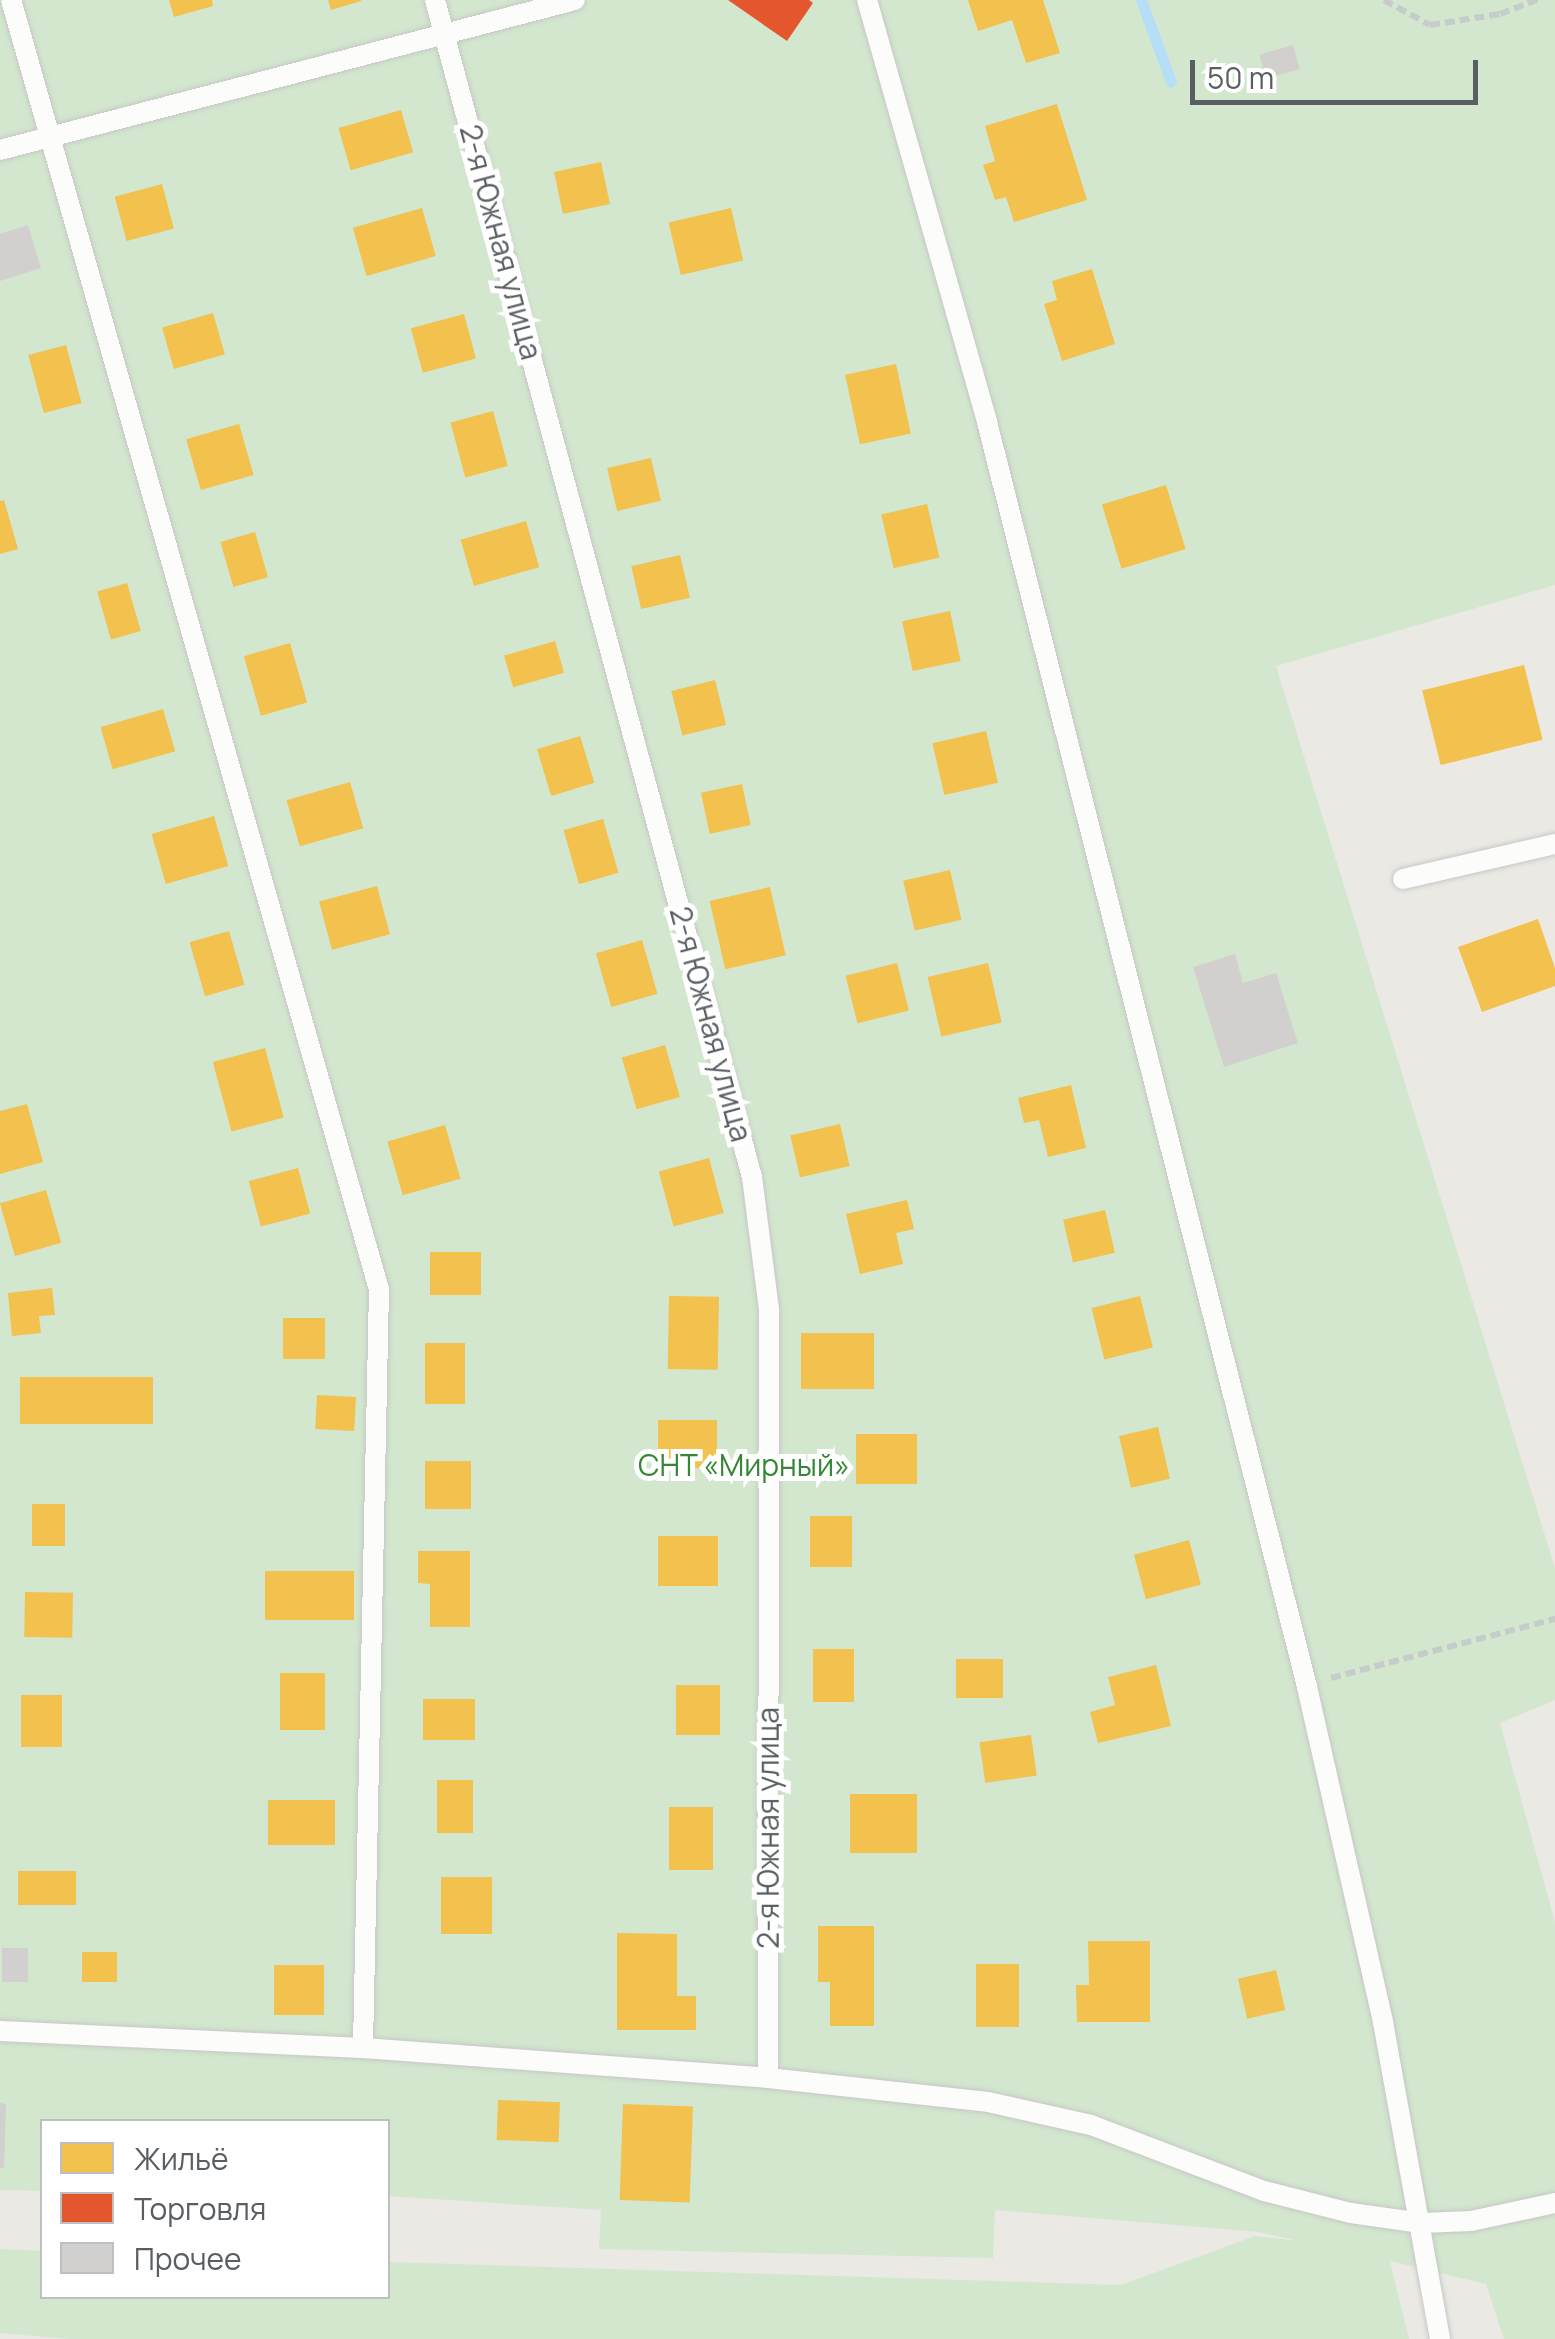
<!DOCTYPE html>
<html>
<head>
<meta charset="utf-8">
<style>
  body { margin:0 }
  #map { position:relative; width:1555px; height:2339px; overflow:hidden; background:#eae9e4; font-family:Manrope,sans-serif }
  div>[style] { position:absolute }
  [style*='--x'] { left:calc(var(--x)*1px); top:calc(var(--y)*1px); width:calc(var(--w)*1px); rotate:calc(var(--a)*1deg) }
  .green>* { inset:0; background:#d2e7ce }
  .homes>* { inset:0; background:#f2c14e; transform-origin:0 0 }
  .shops>* { inset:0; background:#e4572e }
  .stream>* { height:11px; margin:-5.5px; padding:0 5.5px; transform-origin:5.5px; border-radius:5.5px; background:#b6def7 }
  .building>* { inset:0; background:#d2d0ce; transform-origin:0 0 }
  .path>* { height:6px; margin-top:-3px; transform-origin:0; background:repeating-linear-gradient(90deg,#c6ccc9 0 10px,transparent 0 15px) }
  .roads { filter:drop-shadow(0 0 2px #c7c7c6) drop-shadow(0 0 2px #c7c7c6) }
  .lane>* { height:20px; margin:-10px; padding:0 10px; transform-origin:10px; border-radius:10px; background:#fcfcfb }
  span { translate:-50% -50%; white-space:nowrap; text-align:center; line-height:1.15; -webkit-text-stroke:10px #fff; paint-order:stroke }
  .street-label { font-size:30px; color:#595e62 }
  .park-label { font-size:30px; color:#348735 }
  .legend { position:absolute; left:40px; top:2119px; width:350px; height:180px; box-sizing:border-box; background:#fff; border:2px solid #bdbfc0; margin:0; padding:12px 18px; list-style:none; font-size:30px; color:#595e62 }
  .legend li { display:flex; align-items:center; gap:20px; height:50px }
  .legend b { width:50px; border:2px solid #bdbfc0 }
  .scale { position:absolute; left:1190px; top:60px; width:288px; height:45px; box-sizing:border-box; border:5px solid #595e62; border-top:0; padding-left:12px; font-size:30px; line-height:35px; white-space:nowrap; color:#595e62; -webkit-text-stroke:8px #fff; paint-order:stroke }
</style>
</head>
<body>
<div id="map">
  <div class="green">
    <div style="clip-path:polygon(0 0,1555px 0,1555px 585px,1276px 666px,1555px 1568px,1555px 1700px,1500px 1723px,1555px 1922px,1555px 2339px,1504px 2339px,1486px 2284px,1390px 2261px,1409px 2339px,69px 2339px,0 2333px,0 2249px,42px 2251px,42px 2296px,388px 2296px,388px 2262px,1121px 2285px,1255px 2236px,1299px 2241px,1259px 2232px,995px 2210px,993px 2258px,599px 2249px,601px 2210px,388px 2196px,388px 2122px,42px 2122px,42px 2191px,0 2190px)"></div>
  </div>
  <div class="homes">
    <div style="clip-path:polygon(169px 0,212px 0,213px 6px,174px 17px)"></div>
    <div style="clip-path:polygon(328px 0,361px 0,361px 1px,331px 10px)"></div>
    <div style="clip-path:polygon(968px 0,1043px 0,1060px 53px,1026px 63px,1012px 20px,978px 31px)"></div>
    <div style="clip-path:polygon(1057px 104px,1087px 200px,1014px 222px,1006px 197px,995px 200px,983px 165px,995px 161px,985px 126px)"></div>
    <div style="left:401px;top:110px;width:44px;height:65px;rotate:74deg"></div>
    <div style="left:601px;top:162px;width:43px;height:48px;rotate:78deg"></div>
    <div style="left:162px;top:184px;width:46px;height:49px;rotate:75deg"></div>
    <div style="left:422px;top:208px;width:50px;height:72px;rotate:74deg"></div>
    <div style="left:731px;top:208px;width:54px;height:64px;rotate:77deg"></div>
    <div style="clip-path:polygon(1092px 269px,1115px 344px,1062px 361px,1044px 304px,1057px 300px,1052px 281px)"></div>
    <div style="left:213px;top:313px;width:43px;height:53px;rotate:74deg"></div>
    <div style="left:464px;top:314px;width:46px;height:55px;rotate:75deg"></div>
    <div style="left:66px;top:345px;width:60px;height:39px;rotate:75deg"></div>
    <div style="left:896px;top:364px;width:71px;height:52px;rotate:78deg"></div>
    <div style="left:493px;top:411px;width:57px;height:44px;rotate:75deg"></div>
    <div style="left:239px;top:424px;width:53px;height:55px;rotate:74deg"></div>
    <div style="left:651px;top:458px;width:44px;height:45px;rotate:77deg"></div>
    <div style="left:1166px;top:485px;width:67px;height:67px;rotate:73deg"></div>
    <div style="clip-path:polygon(4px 500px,18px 549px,0 554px,0 501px)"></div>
    <div style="left:927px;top:504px;width:55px;height:47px;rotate:77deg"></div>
    <div style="left:526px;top:521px;width:48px;height:68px;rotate:74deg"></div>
    <div style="left:255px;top:532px;width:47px;height:36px;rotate:74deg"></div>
    <div style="left:680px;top:555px;width:44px;height:50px;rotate:77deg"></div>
    <div style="left:127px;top:583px;width:50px;height:31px;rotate:74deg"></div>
    <div style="left:950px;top:611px;width:51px;height:49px;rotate:78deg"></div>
    <div style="left:555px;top:641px;width:33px;height:53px;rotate:74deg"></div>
    <div style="left:290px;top:643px;width:62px;height:48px;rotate:74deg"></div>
    <div style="left:1524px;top:665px;width:77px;height:105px;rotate:76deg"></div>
    <div style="left:715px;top:680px;width:46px;height:45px;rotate:76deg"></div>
    <div style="left:163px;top:709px;width:44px;height:65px;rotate:74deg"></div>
    <div style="left:986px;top:731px;width:53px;height:55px;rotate:77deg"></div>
    <div style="left:580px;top:736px;width:49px;height:45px;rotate:73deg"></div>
    <div style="left:350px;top:782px;width:48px;height:66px;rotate:74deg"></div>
    <div style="left:742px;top:784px;width:42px;height:42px;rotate:78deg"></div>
    <div style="left:214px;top:816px;width:52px;height:65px;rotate:74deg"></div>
    <div style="left:603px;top:819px;width:56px;height:41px;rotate:74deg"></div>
    <div style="left:950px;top:870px;width:51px;height:48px;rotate:77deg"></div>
    <div style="left:377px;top:886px;width:50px;height:60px;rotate:75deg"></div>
    <div style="left:770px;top:887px;width:70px;height:62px;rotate:77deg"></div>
    <div style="clip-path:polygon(1538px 919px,1555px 968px,1555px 986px,1482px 1012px,1458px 947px)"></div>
    <div style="left:229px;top:931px;width:56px;height:41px;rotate:74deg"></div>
    <div style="left:642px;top:940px;width:56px;height:48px;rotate:74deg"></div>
    <div style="left:897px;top:963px;width:49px;height:53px;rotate:76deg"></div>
    <div style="left:988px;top:963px;width:61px;height:62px;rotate:77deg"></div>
    <div style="left:665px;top:1045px;width:54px;height:45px;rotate:74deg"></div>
    <div style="left:265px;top:1048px;width:72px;height:54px;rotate:75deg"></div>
    <div style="clip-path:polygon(1071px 1085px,1086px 1148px,1048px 1157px,1039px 1120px,1024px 1123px,1018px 1098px)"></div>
    <div style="clip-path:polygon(27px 1104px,43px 1162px,0 1174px,0 1111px)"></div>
    <div style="left:840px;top:1124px;width:43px;height:51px;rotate:77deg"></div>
    <div style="left:445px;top:1125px;width:56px;height:60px;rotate:74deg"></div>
    <div style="left:709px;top:1158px;width:57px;height:52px;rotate:75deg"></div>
    <div style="left:298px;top:1168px;width:47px;height:51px;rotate:75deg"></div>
    <div style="left:46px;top:1190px;width:55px;height:48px;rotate:74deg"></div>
    <div style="clip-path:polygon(907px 1200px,914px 1229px,896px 1233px,903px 1264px,860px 1274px,846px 1214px)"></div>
    <div style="left:1105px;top:1210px;width:44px;height:43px;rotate:77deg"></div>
    <div style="left:430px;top:1252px;width:51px;height:43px"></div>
    <div style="clip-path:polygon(52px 1288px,55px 1315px,39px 1316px,41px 1333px,12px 1336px,8px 1293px)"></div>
    <div style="left:669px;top:1296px;width:50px;height:73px;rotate:1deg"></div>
    <div style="left:1140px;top:1296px;width:53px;height:50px;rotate:76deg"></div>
    <div style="left:283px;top:1318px;width:42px;height:41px"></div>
    <div style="left:801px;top:1333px;width:73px;height:56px"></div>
    <div style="left:425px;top:1343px;width:40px;height:61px"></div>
    <div style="left:20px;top:1377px;width:133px;height:47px"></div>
    <div style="left:317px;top:1395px;width:39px;height:34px;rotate:3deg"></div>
    <div style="left:658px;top:1420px;width:59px;height:48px"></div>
    <div style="left:1158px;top:1427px;width:53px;height:40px;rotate:77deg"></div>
    <div style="left:856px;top:1434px;width:61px;height:50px"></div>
    <div style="left:425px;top:1461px;width:46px;height:48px"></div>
    <div style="left:65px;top:1504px;width:42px;height:33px;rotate:90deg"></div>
    <div style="left:810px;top:1516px;width:42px;height:51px"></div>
    <div style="left:658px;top:1536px;width:60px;height:50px"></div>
    <div style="left:1189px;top:1540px;width:46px;height:57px;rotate:75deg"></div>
    <div style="clip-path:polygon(418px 1551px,470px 1551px,470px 1627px,430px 1627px,430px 1584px,418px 1583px)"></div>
    <div style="left:265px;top:1571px;width:89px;height:49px"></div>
    <div style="left:25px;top:1592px;width:48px;height:45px;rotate:1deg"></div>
    <div style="left:813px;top:1649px;width:41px;height:53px"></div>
    <div style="left:956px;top:1659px;width:47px;height:39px"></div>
    <div style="clip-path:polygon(1156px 1665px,1171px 1726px,1098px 1743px,1090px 1712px,1115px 1705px,1108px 1677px)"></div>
    <div style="left:280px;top:1673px;width:45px;height:57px"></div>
    <div style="left:676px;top:1685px;width:44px;height:50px"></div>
    <div style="left:21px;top:1695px;width:41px;height:52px"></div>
    <div style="left:423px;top:1699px;width:52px;height:41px"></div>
    <div style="left:1031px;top:1735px;width:41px;height:52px;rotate:82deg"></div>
    <div style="left:437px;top:1780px;width:36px;height:53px"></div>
    <div style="left:850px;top:1794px;width:67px;height:59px"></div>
    <div style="left:268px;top:1800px;width:67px;height:45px"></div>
    <div style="left:713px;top:1807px;width:63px;height:44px;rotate:90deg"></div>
    <div style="left:18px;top:1871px;width:58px;height:34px"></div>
    <div style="left:441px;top:1877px;width:51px;height:57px"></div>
    <div style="clip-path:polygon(818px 1926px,874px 1926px,874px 2026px,830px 2026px,830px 1982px,818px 1982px)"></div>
    <div style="clip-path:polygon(617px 1933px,677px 1934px,677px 1996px,696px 1996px,696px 2030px,617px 2030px)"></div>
    <div style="clip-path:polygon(1088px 1941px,1150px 1941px,1150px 2022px,1077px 2022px,1076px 1985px,1089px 1985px)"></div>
    <div style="left:82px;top:1952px;width:35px;height:30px"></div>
    <div style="left:976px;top:1964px;width:43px;height:63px"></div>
    <div style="left:274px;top:1965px;width:50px;height:50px"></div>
    <div style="left:1276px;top:1970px;width:41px;height:39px;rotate:77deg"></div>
    <div style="left:498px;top:2100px;width:62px;height:40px;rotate:2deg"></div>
    <div style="left:623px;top:2104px;width:70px;height:96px;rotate:2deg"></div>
  </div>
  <div class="shops">
    <div style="clip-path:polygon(728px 0,809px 0,813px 3px,787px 41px)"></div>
  </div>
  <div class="stream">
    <div style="--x:1141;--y:0;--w:87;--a:69.9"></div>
  </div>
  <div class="building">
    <div style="left:1293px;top:45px;width:25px;height:35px;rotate:74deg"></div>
    <div style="clip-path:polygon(28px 225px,41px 268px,0 281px,0 234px)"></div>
    <div style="clip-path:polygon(1235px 954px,1243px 983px,1276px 973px,1298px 1043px,1224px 1067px,1193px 967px)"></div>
    <div style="left:2px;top:1948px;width:26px;height:34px"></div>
    <div style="clip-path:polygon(0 2103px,6px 2104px,4px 2168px,0 2168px)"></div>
  </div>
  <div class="path">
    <div style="--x:1384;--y:0;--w:52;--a:28.5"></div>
    <div style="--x:1430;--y:25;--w:71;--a:-8.9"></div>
    <div style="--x:1500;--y:14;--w:40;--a:-21"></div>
    <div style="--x:1331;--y:1678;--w:232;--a:-14.8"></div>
  </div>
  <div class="roads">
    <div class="lane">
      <div style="--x:11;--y:0;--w:1341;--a:74.07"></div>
      <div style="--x:379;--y:1289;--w:759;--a:91.21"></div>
      <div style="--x:435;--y:0;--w:1219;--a:74.93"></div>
      <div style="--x:752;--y:1177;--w:133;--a:82.7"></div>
      <div style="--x:769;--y:1309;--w:769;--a:90.07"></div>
      <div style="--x:867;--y:0;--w:439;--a:74.1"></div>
      <div style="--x:987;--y:422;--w:1305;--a:75.8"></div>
      <div style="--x:1307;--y:1687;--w:344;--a:77.2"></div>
      <div style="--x:1383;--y:2022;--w:322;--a:79.8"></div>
      <div style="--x:0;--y:150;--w:594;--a:-14.62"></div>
      <div style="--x:1403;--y:879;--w:156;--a:-13"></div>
      <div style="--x:0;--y:2031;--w:363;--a:2.7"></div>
      <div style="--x:363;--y:2048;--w:406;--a:4.2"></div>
      <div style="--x:768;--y:2078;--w:221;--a:6.2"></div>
      <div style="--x:988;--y:2102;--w:106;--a:12.6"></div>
      <div style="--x:1091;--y:2125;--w:185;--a:20.9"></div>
      <div style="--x:1264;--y:2191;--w:90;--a:14.2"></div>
      <div style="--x:1351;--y:2213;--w:71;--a:8.1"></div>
      <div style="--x:1421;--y:2223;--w:50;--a:-2.3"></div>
      <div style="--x:1471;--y:2221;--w:86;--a:-12.1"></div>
    </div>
  </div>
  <div class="street-label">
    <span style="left:501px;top:242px;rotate:75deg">2-я Южная улица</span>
    <span style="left:711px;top:1024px;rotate:75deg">2-я Южная улица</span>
    <span style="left:768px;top:1828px;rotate:-90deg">2-я Южная улица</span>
  </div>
  <div class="park-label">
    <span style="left:744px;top:1465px">СНТ «Мирный»</span>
  </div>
  <ul class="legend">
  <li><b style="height:28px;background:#f2c14e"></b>Жильё</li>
  <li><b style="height:28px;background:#e4572e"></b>Торговля</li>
  <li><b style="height:28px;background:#d2d0ce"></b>Прочее</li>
  </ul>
  <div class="scale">50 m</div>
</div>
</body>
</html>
